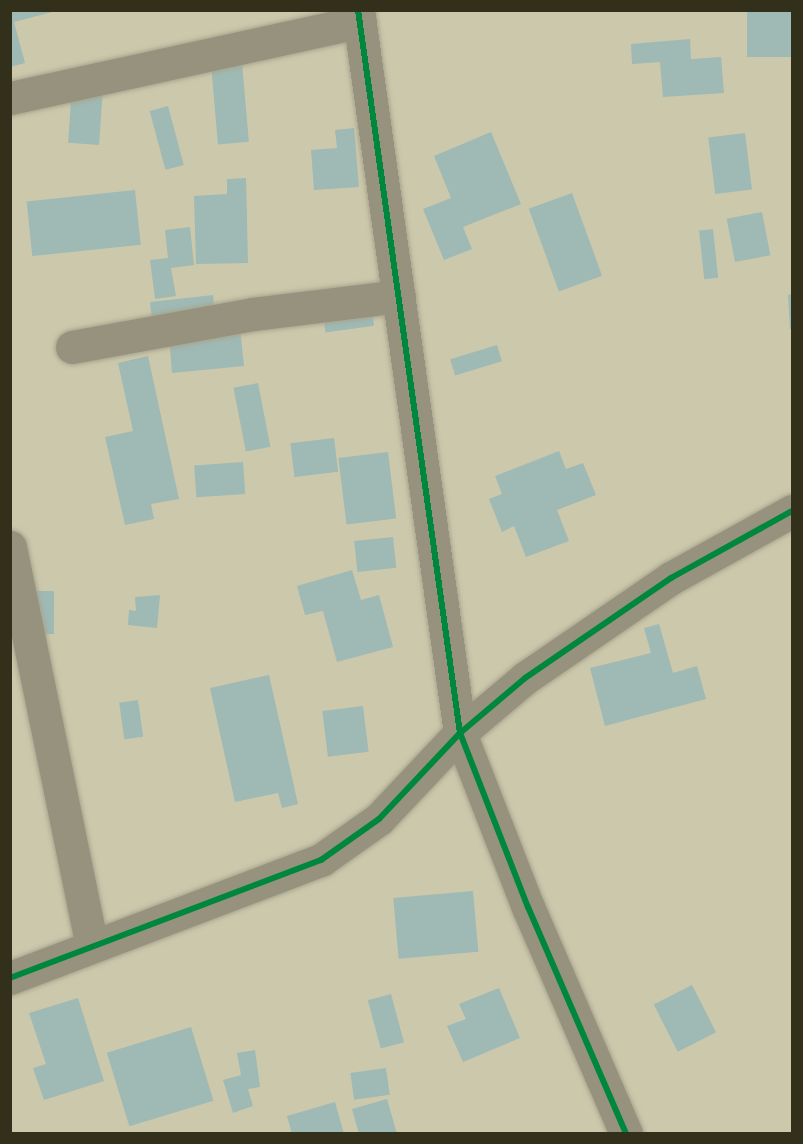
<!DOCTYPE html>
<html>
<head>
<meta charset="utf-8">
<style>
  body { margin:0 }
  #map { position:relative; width:803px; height:1144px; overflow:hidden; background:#ccc8ac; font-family:"DM Sans",sans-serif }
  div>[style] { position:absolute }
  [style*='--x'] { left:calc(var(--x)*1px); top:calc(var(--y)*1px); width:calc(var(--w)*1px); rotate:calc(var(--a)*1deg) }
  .building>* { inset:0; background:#9fb9b4; transform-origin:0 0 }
  .roads { filter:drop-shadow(0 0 2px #a8a58e) drop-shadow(0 0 2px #a8a58e) }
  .minor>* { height:33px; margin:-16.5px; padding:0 16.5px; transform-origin:16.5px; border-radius:16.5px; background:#96927d }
  .cycleway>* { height:6px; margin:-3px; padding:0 3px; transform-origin:3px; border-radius:3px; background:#00873e }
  span { translate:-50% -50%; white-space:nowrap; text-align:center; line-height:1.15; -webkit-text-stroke:5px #d9d29f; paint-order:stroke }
  .frame { position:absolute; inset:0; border:12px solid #322f1b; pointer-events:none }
</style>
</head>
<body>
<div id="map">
  <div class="building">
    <div style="clip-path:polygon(10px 10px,56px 11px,14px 22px,25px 63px,10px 67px)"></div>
    <div style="left:747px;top:10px;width:45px;height:47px"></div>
    <div style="clip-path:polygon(690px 39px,691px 59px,721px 57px,724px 93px,663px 97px,660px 62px,632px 64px,631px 44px)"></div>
    <div style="left:242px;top:63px;width:79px;height:31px;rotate:85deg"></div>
    <div style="left:72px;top:87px;width:31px;height:56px;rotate:4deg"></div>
    <div style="left:168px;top:106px;width:61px;height:19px;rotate:75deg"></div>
    <div style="clip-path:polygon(354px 128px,359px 187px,314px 190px,311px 150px,337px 148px,335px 130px)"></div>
    <div style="clip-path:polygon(491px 132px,521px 204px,463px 227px,472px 249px,444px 260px,423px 209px,451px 198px,434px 156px)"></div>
    <div style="left:745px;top:133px;width:57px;height:37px;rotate:83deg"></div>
    <div style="clip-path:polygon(246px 178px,248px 263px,196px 264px,194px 196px,227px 194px,227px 179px)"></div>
    <div style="left:135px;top:190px;width:55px;height:109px;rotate:84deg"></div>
    <div style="left:572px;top:193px;width:88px;height:46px;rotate:70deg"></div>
    <div style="left:762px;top:212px;width:44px;height:36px;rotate:79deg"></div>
    <div style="clip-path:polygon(190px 227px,194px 265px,171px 268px,176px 296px,155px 299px,150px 260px,168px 258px,165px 230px)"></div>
    <div style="left:713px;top:229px;width:49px;height:14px;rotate:84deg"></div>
    <div style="clip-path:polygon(792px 294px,792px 329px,790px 329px,788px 295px)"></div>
    <div style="clip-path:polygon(213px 295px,217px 331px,240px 328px,244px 366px,172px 373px,169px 336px,153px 328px,150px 302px)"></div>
    <div style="left:371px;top:304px;width:22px;height:49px;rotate:82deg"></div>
    <div style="left:497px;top:345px;width:17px;height:49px;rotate:73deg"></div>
    <div style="clip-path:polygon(148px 356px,179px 499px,151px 504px,154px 519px,125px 525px,105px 437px,133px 431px,118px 363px)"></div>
    <div style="left:258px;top:383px;width:65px;height:25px;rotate:79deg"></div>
    <div style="left:334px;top:438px;width:34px;height:44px;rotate:83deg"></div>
    <div style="clip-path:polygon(559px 451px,566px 469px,583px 463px,596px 495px,557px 510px,569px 541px,526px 557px,514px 526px,502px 532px,489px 499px,502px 494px,495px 476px)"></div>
    <div style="left:388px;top:452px;width:67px;height:50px;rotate:83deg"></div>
    <div style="left:243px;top:462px;width:32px;height:49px;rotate:86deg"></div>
    <div style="left:393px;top:537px;width:31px;height:39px;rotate:84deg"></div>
    <div style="clip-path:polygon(352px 570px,361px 600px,379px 595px,393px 647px,337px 662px,323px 611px,305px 615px,297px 586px)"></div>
    <div style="left:35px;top:591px;width:19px;height:43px"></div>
    <div style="clip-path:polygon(160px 595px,157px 628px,128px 625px,129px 610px,136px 611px,135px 597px)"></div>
    <div style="clip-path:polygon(659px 624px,673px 673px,697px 666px,706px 699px,605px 726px,590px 668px,651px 653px,644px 628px)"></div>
    <div style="clip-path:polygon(269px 675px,298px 804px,282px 808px,278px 793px,235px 802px,210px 688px)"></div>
    <div style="left:138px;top:700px;width:37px;height:19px;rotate:82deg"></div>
    <div style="left:363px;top:706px;width:46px;height:41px;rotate:83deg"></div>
    <div style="left:473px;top:891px;width:61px;height:80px;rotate:85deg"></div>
    <div style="left:692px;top:985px;width:53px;height:43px;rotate:63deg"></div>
    <div style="clip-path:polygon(499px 988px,520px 1038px,463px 1062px,447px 1026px,466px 1019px,459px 1004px)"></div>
    <div style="left:391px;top:994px;width:50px;height:24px;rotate:75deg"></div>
    <div style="clip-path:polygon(78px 998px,104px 1081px,44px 1100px,33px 1068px,46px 1064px,29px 1013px)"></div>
    <div style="left:191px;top:1027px;width:77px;height:88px;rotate:73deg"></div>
    <div style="clip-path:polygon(255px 1050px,260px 1087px,248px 1089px,253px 1106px,233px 1113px,223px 1080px,241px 1075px,237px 1053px)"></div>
    <div style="left:386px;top:1068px;width:27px;height:36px;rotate:82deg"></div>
    <div style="clip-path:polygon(387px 1099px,397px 1134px,359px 1134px,352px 1109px)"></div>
    <div style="clip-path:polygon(335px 1102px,344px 1134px,292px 1134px,287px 1116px)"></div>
  </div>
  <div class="roads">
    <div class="minor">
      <div style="--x:358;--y:10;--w:730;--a:81.97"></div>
      <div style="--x:460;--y:733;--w:187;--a:68.7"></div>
      <div style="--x:528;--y:907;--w:247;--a:66.6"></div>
      <div style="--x:10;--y:98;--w:358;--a:-12.3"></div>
      <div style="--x:72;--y:347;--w:184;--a:-10.3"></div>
      <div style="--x:253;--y:314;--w:147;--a:-7"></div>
      <div style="--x:10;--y:547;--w:406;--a:78.4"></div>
      <div style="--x:10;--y:978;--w:333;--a:-20.8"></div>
      <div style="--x:321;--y:860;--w:71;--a:-35.3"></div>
      <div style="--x:379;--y:819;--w:118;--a:-46.7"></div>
      <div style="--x:460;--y:733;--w:85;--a:-40.2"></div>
      <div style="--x:525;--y:678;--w:177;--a:-34.4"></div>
      <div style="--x:671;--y:578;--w:138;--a:-29"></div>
    </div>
  </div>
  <div class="cycleway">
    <div style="--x:358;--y:10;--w:730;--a:81.97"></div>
    <div style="--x:460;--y:733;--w:187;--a:68.7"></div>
    <div style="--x:528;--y:907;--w:247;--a:66.6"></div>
    <div style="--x:10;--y:978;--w:333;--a:-20.8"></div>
    <div style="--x:321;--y:860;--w:71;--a:-35.3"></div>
    <div style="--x:379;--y:819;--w:118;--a:-46.7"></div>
    <div style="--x:460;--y:733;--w:85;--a:-40.2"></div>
    <div style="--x:525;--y:678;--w:177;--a:-34.4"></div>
    <div style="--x:671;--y:578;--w:138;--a:-29"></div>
  </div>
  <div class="frame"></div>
</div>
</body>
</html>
